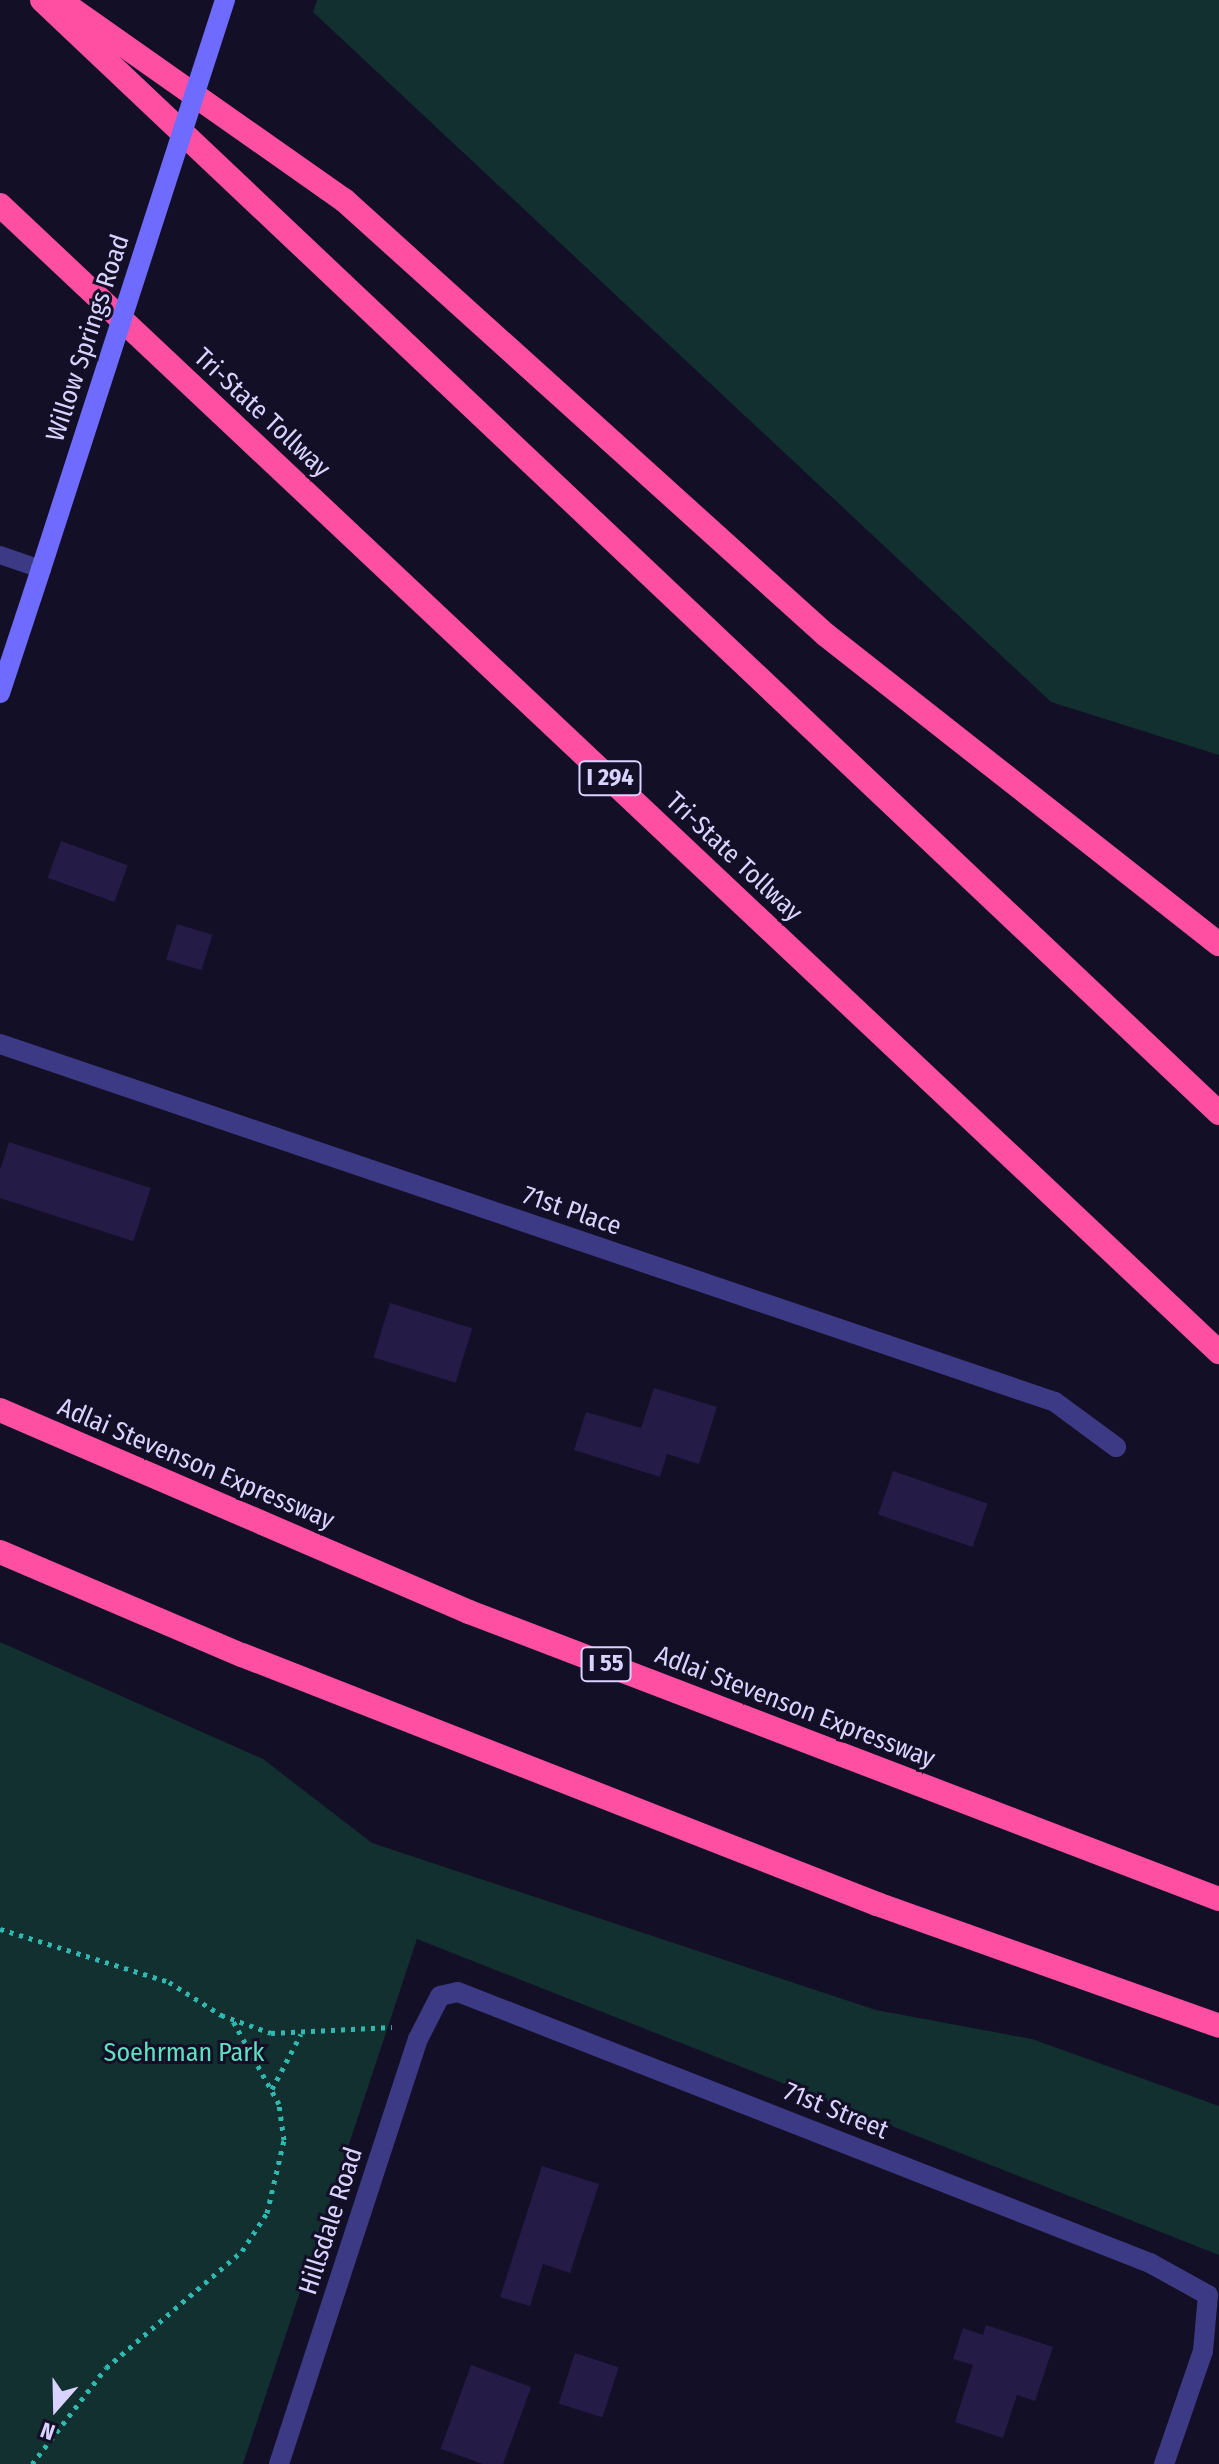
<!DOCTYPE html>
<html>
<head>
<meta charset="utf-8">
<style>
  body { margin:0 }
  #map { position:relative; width:1219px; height:2464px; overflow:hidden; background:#130f26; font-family:"Fira Sans Condensed",sans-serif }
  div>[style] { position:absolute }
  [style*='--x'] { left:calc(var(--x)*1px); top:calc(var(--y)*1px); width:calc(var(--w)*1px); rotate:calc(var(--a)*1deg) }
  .green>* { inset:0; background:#12302f }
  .building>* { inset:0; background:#241b47; transform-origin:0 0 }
  .path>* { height:5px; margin-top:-2.5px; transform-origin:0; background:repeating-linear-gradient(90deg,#2fb8b0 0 4px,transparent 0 10px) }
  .lane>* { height:18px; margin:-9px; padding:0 9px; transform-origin:9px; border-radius:9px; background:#3d3a85 }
  .street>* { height:20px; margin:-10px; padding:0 10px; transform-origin:10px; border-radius:10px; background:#3d3a85 }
  .secondary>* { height:20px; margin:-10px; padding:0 10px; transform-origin:10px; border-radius:10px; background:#6f6bff }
  .highway>* { height:24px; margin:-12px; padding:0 12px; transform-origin:12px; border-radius:12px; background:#ff4fa3 }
  .secondary-bridge>* { height:20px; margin:-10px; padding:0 10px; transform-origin:10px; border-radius:10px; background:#6f6bff }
  span { translate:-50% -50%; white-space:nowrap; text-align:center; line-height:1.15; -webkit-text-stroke:6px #130f26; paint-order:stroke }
  .shield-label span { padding:2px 6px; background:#130f26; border:2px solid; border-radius:6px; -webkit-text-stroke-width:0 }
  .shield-label { font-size:24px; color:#d9d4ff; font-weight:700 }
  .street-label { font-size:26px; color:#d9d4ff }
  .park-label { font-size:26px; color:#5fe0c0 }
  .north { position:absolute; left:16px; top:2368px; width:80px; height:80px; -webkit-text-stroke:6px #130f26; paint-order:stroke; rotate:200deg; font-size:22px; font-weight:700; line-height:32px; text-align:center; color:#d9d4ff }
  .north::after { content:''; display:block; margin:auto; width:28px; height:36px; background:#d9d4ff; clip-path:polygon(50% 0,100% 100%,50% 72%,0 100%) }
</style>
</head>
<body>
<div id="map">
  <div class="green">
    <div style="clip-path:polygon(317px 0,1219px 0,1219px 755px,1051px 702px,313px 12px)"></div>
    <div style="clip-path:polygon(0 1642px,263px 1759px,372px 1843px,876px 2010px,1032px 2039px,1219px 2106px,1219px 2255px,417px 1939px,243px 2464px,0 2464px)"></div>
  </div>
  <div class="building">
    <div style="left:61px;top:841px;width:71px;height:39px;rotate:20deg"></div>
    <div style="left:177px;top:924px;width:37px;height:37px;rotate:17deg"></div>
    <div style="left:9px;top:1142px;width:149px;height:56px;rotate:18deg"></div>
    <div style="left:390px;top:1303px;width:86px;height:57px;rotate:17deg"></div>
    <div style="clip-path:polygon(654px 1388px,717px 1407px,699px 1464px,667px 1454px,660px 1477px,574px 1450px,586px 1412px,641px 1428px)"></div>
    <div style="left:893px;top:1471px;width:100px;height:46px;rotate:19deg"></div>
    <div style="clip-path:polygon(542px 2166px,599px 2184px,570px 2273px,543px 2264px,530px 2306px,500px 2297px)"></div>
    <div style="clip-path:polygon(986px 2325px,1053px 2347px,1035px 2401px,1017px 2395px,1003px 2438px,955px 2422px,973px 2365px,953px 2359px,963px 2328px,983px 2335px)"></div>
    <div style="left:575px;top:2353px;width:46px;height:53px;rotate:18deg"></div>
    <div style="left:471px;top:2365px;width:64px;height:89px;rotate:20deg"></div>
  </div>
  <div class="path">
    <div style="--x:0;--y:1929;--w:177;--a:17.4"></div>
    <div style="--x:169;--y:1982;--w:62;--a:32.4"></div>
    <div style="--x:221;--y:2015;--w:53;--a:19.8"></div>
    <div style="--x:271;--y:2033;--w:121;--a:-2.8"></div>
    <div style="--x:272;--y:2089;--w:62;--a:-62.2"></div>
    <div style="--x:32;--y:2464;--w:121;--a:-52.4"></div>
    <div style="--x:106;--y:2368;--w:179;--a:-40.7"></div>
    <div style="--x:242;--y:2251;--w:45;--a:-56.7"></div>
    <div style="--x:267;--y:2213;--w:75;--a:-76.9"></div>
    <div style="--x:284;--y:2140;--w:36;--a:-98"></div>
    <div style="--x:279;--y:2104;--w:95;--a:-119"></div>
  </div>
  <div class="lane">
    <div style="--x:0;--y:555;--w:43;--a:18.9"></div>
  </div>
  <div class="street">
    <div style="--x:0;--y:1044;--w:1114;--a:18.74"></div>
    <div style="--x:1055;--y:1402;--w:76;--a:36.4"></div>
    <div style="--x:279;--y:2464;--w:447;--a:-71.9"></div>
    <div style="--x:418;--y:2039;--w:48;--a:-62.9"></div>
    <div style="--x:440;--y:1996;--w:18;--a:-13"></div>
    <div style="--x:458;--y:1992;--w:743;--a:21.39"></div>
    <div style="--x:1150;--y:2263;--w:66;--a:28.9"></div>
    <div style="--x:1208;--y:2295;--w:56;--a:95.1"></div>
    <div style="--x:1203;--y:2351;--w:120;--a:109"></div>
  </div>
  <div class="secondary">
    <div style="--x:0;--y:693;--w:131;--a:-71.7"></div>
  </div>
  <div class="highway">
    <div style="--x:42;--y:0;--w:1620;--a:43.4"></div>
    <div style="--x:62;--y:2;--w:345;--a:35.1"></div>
    <div style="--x:344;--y:200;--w:649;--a:42.07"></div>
    <div style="--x:826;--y:635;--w:500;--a:38.2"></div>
    <div style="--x:0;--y:205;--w:1674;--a:43.26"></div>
    <div style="--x:0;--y:1410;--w:511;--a:23.3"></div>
    <div style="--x:469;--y:1612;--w:803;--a:20.94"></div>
    <div style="--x:0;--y:1552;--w:263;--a:23.1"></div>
    <div style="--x:242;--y:1655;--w:682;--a:21.41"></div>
    <div style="--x:877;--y:1904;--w:363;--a:19.6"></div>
  </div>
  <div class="secondary-bridge">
    <div style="--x:41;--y:569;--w:598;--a:-72.08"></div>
  </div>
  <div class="shield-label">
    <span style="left:610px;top:778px">I 294</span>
    <span style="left:606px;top:1664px">I 55</span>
  </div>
  <div class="street-label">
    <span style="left:88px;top:338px;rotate:-72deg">Willow Springs Road</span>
    <span style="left:262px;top:413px;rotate:43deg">Tri-State Tollway</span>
    <span style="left:734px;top:857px;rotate:43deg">Tri-State Tollway</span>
    <span style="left:572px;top:1211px;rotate:19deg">71st Place</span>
    <span style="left:196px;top:1464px;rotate:23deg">Adlai Stevenson Expressway</span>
    <span style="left:795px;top:1707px;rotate:21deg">Adlai Stevenson Expressway</span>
    <span style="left:836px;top:2111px;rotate:22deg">71st Street</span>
    <span style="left:331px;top:2221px;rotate:-72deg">Hillsdale Road</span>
  </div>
  <div class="park-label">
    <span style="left:184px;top:2053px">Soehrman Park</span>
  </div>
  <div class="north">N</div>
</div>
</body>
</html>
